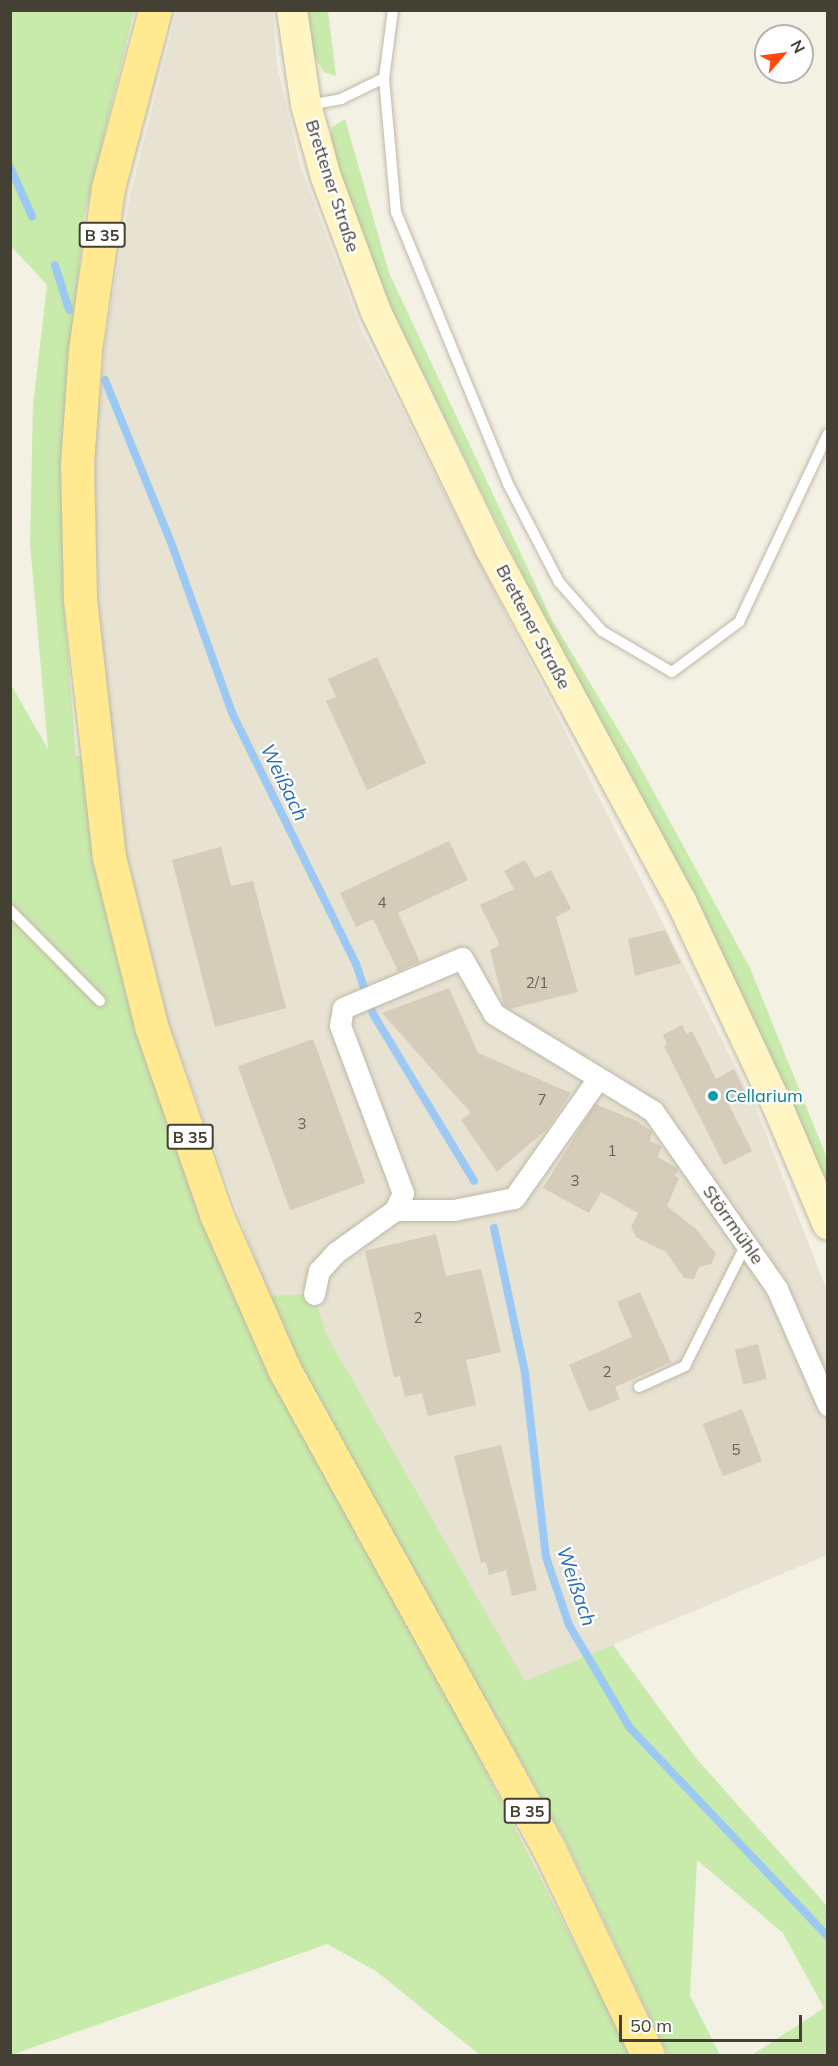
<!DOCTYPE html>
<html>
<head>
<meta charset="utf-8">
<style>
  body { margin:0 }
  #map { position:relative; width:838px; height:2066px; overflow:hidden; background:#f3f0e4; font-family:Mulish,sans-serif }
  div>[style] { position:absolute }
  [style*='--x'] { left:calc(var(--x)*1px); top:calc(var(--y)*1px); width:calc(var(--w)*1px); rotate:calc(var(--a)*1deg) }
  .residential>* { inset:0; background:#e7e2d2 }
  .green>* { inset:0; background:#c8eaaa }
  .stream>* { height:8px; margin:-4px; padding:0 4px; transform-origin:4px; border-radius:4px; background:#9cc9f3 }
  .building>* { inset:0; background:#d5ccb9; transform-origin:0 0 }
  .roads { filter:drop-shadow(0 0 2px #bfb8a6) drop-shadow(0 0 2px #bfb8a6) }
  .lane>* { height:10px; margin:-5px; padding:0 5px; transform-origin:5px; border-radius:5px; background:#fff }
  .street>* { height:21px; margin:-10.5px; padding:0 10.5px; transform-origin:10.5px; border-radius:10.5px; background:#fff }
  .secondary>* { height:30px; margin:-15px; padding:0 15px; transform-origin:15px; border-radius:15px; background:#fff5c2 }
  .primary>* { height:33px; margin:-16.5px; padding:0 16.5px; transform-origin:16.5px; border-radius:16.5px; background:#ffe991 }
  .dots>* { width:16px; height:16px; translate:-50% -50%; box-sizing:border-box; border:3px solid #fff; border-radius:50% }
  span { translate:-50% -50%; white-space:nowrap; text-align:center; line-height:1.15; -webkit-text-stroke:4.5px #fff; paint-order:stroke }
  .number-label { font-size:15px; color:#696355 }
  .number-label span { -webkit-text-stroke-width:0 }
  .shield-label span { padding:2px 4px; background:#fff; border:2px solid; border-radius:4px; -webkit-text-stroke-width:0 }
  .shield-label { font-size:16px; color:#454034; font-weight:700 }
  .street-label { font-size:18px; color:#454034 }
  .culture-label { font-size:18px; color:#0d838f }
  .left { translate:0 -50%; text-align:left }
  .water-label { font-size:20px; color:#286eb6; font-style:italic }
  .frame { position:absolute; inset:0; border:12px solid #454034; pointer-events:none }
  .north { position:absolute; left:754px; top:24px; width:60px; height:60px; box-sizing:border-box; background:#fff; border:2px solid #b5b3ae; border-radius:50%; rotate:62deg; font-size:16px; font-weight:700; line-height:24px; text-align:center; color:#454034 }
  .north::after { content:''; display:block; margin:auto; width:21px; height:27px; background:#ff470f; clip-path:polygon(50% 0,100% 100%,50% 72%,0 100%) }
  .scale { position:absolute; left:619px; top:2015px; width:183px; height:27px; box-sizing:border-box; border:3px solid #454034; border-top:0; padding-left:8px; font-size:18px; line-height:21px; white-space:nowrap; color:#454034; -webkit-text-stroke:4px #fff; paint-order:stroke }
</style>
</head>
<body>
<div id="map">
  <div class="residential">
    <div style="clip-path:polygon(177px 11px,273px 11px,277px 65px,300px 165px,361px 329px,754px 1103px,827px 1291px,827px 1555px,481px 1700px,269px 1296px,168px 1022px,126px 868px,95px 598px,95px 440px,105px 341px,130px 196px)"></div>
  </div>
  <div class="green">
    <div style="clip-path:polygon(10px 11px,134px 11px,84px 218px,64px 424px,63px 596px,76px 755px,97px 762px,151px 1026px,269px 1296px,314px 1294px,326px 1334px,525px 1681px,613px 1645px,696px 1758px,827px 1906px,827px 2055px,752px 2055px,824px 2008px,783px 1933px,697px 1860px,690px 1996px,720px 2055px,668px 2055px,567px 1843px,487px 1701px,460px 1721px,631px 2055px,480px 2055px,376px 1971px,327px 1944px,11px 2055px,11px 685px,48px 749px,30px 543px,33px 405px,47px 285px,11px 246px)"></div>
    <div style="clip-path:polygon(305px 11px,328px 11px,336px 76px,324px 72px,310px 49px)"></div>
    <div style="clip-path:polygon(345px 119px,389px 273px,552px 620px,634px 756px,750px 968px,827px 1158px,827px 1195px,764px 1043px,685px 877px,558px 647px,396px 318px,339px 184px,330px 141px,332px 127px)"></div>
  </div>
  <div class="stream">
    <div style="--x:10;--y:167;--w:54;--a:65.8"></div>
    <div style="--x:55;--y:265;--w:47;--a:72.7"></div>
    <div style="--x:105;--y:380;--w:178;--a:67.9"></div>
    <div style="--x:172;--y:545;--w:181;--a:70.3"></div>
    <div style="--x:233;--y:715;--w:278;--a:63.7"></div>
    <div style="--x:356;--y:964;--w:53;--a:71.2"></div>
    <div style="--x:373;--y:1014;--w:195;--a:58.8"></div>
    <div style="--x:494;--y:1228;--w:148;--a:77.9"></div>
    <div style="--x:525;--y:1373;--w:185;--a:83.5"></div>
    <div style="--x:546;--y:1557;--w:72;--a:71.3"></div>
    <div style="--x:569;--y:1625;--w:120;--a:59.4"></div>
    <div style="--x:630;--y:1728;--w:288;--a:46.5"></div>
  </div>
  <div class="building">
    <div style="clip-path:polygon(377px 657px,426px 763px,367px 790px,326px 701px,336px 697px,328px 679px)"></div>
    <div style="clip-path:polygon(449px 841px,468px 880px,398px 913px,420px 962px,398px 971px,373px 919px,356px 927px,340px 893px)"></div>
    <div style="clip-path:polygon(221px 847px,231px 886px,253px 881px,286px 1008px,215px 1027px,172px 860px)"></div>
    <div style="clip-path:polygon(525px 860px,535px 878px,551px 870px,571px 909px,556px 917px,578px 992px,510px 1009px,504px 1005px,490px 950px,500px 945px,480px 905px,514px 889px,504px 871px)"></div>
    <div style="clip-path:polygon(665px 930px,681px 963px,635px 976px,628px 939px)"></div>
    <div style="clip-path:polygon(449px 988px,478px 1053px,571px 1093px,546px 1130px,497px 1172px,461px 1120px,471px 1113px,382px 1013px)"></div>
    <div style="clip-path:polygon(682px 1025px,687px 1034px,692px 1031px,716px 1079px,734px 1069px,745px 1092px,727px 1101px,752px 1151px,724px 1165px,664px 1046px,667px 1044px,663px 1035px)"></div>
    <div style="left:313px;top:1039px;width:153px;height:80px;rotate:70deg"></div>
    <div style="clip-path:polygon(595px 1104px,637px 1121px,652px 1132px,650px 1141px,662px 1146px,658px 1157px,678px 1169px,675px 1176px,679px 1178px,667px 1206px,697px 1230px,716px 1254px,711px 1264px,699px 1267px,694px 1279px,684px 1278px,666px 1252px,636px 1237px,631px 1227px,638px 1213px,601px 1192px,589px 1213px,543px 1188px)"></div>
    <div style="clip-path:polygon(436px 1234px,446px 1276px,481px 1269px,501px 1352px,466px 1360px,476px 1405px,428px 1416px,422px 1393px,405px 1397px,400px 1376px,394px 1377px,365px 1251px)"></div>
    <div style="clip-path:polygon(640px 1292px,671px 1362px,615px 1387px,620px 1399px,589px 1412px,569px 1365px,632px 1337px,617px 1302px)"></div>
    <div style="left:758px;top:1344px;width:36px;height:24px;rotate:76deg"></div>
    <div style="left:742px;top:1409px;width:56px;height:42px;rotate:69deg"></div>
    <div style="clip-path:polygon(501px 1445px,537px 1590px,512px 1596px,506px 1570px,489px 1575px,486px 1562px,481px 1563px,454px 1456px)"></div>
  </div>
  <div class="roads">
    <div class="lane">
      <div style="--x:393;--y:10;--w:69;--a:97.5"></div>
      <div style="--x:384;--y:78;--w:135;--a:84.9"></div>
      <div style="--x:396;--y:212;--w:294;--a:67.6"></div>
      <div style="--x:508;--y:484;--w:110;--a:62.5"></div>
      <div style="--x:559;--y:582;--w:65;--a:48.7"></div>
      <div style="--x:602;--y:631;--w:81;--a:30.4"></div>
      <div style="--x:672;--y:672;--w:84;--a:-36.7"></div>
      <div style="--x:739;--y:622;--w:208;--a:-64.7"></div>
      <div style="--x:308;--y:105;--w:34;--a:-10"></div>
      <div style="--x:341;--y:99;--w:48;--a:-26"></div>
      <div style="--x:10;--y:910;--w:128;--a:45.3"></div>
      <div style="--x:639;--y:1387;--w:51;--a:-24.5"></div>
      <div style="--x:685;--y:1366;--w:136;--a:-63.4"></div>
    </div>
    <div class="street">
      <div style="--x:395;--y:1210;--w:59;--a:0"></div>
      <div style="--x:454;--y:1210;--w:61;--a:-11.3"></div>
      <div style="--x:514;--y:1198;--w:144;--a:-54.9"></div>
      <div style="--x:314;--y:1294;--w:24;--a:-78"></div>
      <div style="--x:319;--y:1271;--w:24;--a:-48"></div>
      <div style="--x:335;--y:1253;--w:74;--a:-35.6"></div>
      <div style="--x:395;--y:1210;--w:19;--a:-65"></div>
      <div style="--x:403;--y:1193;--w:179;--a:-110.6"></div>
      <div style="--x:340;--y:1025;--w:17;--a:-80"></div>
      <div style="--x:343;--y:1008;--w:129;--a:-22.8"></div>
      <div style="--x:462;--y:958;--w:64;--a:60.3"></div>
      <div style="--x:494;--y:1014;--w:186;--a:31.4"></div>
      <div style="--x:653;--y:1111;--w:217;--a:55.1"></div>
      <div style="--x:777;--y:1289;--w:127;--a:66.3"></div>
    </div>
    <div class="secondary">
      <div style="--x:292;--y:10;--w:96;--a:81.6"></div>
      <div style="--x:306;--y:105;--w:75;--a:74.5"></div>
      <div style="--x:326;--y:177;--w:144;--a:69.7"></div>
      <div style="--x:376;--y:312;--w:260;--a:64.2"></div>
      <div style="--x:489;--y:546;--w:404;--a:61.6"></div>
      <div style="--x:681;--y:901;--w:225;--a:64.8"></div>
      <div style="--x:777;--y:1105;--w:130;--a:67"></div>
    </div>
    <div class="primary">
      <div style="--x:155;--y:10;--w:184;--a:104.8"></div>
      <div style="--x:108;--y:188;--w:164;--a:98.1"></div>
      <div style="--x:85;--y:350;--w:114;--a:94"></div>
      <div style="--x:77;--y:464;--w:135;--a:88.7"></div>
      <div style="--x:80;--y:599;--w:260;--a:83.6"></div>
      <div style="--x:109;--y:857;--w:174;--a:76"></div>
      <div style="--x:151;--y:1026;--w:199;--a:70.9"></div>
      <div style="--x:216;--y:1214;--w:169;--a:66.3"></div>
      <div style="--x:284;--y:1369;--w:548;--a:61.1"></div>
      <div style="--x:549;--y:1849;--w:229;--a:64.4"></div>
    </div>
  </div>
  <div class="dots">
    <div style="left:713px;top:1096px;background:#0f9aa8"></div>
  </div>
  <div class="number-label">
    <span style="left:382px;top:903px">4</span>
    <span style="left:537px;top:983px">2/1</span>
    <span style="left:542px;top:1100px">7</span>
    <span style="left:302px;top:1124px">3</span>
    <span style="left:612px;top:1151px">1</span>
    <span style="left:575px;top:1181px">3</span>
    <span style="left:418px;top:1318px">2</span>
    <span style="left:607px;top:1372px">2</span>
    <span style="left:736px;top:1450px">5</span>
  </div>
  <div class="shield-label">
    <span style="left:102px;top:235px">B 35</span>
    <span style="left:190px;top:1137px">B 35</span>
    <span style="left:527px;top:1811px">B 35</span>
  </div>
  <div class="street-label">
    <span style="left:332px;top:186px;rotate:72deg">Brettener Straße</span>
    <span style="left:533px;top:627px;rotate:62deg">Brettener Straße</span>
    <span style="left:733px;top:1225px;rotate:55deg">Störrmühle</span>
  </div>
  <div class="culture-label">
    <span class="left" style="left:725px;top:1096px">Cellarium</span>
  </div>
  <div class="water-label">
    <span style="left:285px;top:782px;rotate:64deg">Weißach</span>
    <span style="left:577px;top:1586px;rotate:71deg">Weißach</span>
  </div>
  <div class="frame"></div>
  <div class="north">N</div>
  <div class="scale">50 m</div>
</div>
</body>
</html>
